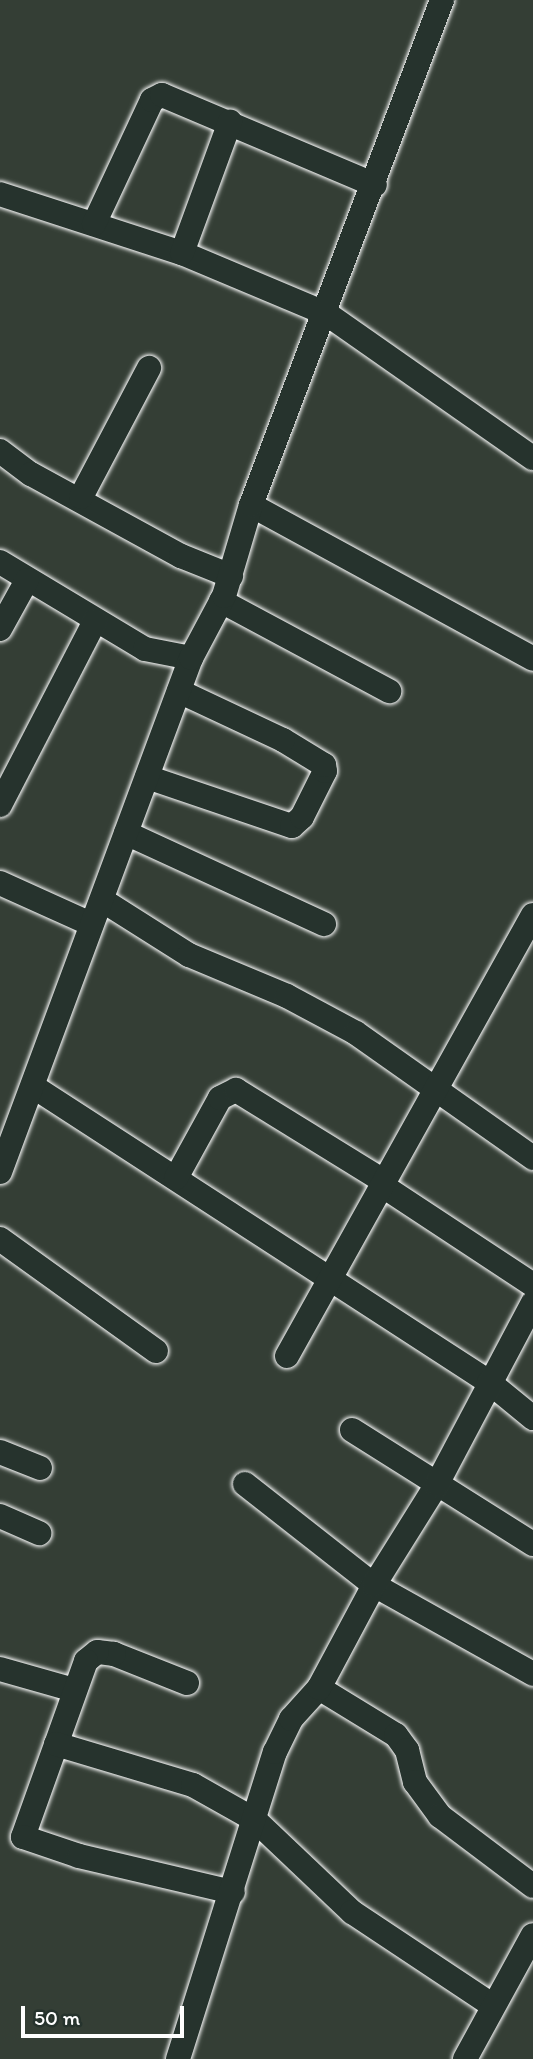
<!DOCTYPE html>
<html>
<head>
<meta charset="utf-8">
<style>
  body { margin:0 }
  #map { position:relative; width:533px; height:2059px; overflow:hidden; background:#343e35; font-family:Itim,sans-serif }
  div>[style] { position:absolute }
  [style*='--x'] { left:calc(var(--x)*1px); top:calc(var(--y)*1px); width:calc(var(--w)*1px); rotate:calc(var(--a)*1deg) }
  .roads { filter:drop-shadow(0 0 2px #fff) drop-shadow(0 0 2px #fff) }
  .street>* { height:24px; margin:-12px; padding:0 12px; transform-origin:12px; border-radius:12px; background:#26332d }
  span { translate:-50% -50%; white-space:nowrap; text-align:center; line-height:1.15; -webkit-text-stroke:6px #26332d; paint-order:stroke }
  .scale { position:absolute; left:21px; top:2006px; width:163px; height:32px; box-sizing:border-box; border:4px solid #fff; border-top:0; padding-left:9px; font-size:21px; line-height:24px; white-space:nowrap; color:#fff; -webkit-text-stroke:5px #26332d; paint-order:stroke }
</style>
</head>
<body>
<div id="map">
  <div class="roads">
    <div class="street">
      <div style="--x:0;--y:194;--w:191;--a:18"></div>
      <div style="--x:182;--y:253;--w:157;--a:22.8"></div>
      <div style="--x:327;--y:314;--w:251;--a:35"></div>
      <div style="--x:94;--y:224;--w:137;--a:-64.9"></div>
      <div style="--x:152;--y:100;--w:11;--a:-27"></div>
      <div style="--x:162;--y:95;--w:231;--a:22.9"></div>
      <div style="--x:182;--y:253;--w:140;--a:-69.9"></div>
      <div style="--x:0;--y:451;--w:39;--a:37"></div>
      <div style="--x:31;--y:474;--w:171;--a:28.7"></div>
      <div style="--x:181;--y:556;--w:54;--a:21.8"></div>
      <div style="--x:81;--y:497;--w:146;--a:-62.2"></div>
      <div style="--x:251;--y:505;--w:321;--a:28.6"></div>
      <div style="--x:0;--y:562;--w:169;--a:31"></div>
      <div style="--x:145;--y:649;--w:47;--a:11.1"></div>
      <div style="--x:221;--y:601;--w:191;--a:28.2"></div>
      <div style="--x:0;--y:629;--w:56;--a:-61.1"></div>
      <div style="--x:147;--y:777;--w:153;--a:18.7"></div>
      <div style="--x:292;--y:826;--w:13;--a:-42"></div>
      <div style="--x:302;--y:817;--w:51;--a:-63.4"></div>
      <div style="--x:325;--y:771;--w:6;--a:-99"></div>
      <div style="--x:324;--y:765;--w:48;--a:-148.6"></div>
      <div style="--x:283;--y:740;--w:115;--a:-154.8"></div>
      <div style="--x:0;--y:805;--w:207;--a:-62.7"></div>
      <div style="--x:126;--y:833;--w:218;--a:24.7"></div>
      <div style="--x:0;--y:883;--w:100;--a:24.3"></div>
      <div style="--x:102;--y:900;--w:103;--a:32.3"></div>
      <div style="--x:189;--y:955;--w:106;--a:22.7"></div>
      <div style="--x:287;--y:996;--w:78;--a:28.2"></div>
      <div style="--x:356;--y:1033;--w:217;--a:35.2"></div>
      <div style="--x:34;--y:1087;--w:542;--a:32.96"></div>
      <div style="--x:489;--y:1382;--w:57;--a:39.3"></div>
      <div style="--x:0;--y:1172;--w:548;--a:-69.62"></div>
      <div style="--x:191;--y:658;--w:70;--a:-62"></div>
      <div style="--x:224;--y:596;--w:95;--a:-73.5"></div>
      <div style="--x:251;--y:505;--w:540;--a:-69.28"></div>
      <div style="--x:176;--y:1178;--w:91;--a:-61.2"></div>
      <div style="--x:220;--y:1098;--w:18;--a:-27"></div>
      <div style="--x:236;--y:1090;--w:175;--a:31.7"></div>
      <div style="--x:383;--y:1186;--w:180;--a:33.4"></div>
      <div style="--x:0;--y:1239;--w:192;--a:35.7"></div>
      <div style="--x:287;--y:1356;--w:505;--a:-60.85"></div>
      <div style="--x:352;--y:1430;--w:214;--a:32.2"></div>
      <div style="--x:0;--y:1452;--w:43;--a:21.8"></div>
      <div style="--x:245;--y:1484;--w:164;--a:38.1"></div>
      <div style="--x:374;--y:1585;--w:182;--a:29.2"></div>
      <div style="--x:0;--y:1516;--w:43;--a:23.6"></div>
      <div style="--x:0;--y:1669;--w:77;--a:15.8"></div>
      <div style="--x:187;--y:1683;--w:79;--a:-158.3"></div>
      <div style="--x:114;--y:1654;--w:17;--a:-173"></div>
      <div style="--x:97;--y:1652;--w:14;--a:141"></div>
      <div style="--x:86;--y:1661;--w:187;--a:109.7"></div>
      <div style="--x:23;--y:1837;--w:59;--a:18.7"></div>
      <div style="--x:79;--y:1856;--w:158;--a:13.2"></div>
      <div style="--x:319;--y:1688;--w:90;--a:31.4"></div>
      <div style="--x:396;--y:1735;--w:19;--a:54"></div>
      <div style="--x:407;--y:1750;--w:33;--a:76"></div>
      <div style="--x:415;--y:1782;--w:42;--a:53.7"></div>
      <div style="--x:440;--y:1816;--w:116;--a:37"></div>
      <div style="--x:56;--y:1744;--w:143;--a:16.7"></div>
      <div style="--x:193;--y:1785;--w:71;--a:29.4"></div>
      <div style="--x:255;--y:1820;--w:134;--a:43.5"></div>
      <div style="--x:352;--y:1912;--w:168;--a:33.6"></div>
      <div style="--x:178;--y:2059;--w:322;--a:-72.5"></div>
      <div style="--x:275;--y:1752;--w:37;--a:-64"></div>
      <div style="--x:291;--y:1719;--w:42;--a:-47.9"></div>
      <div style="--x:319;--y:1688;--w:117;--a:-61.9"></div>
      <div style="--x:374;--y:1585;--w:119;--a:-58"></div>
      <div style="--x:437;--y:1484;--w:205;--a:-62.1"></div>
      <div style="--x:465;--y:2059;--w:141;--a:-61.3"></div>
    </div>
  </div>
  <div class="scale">50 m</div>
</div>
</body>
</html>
